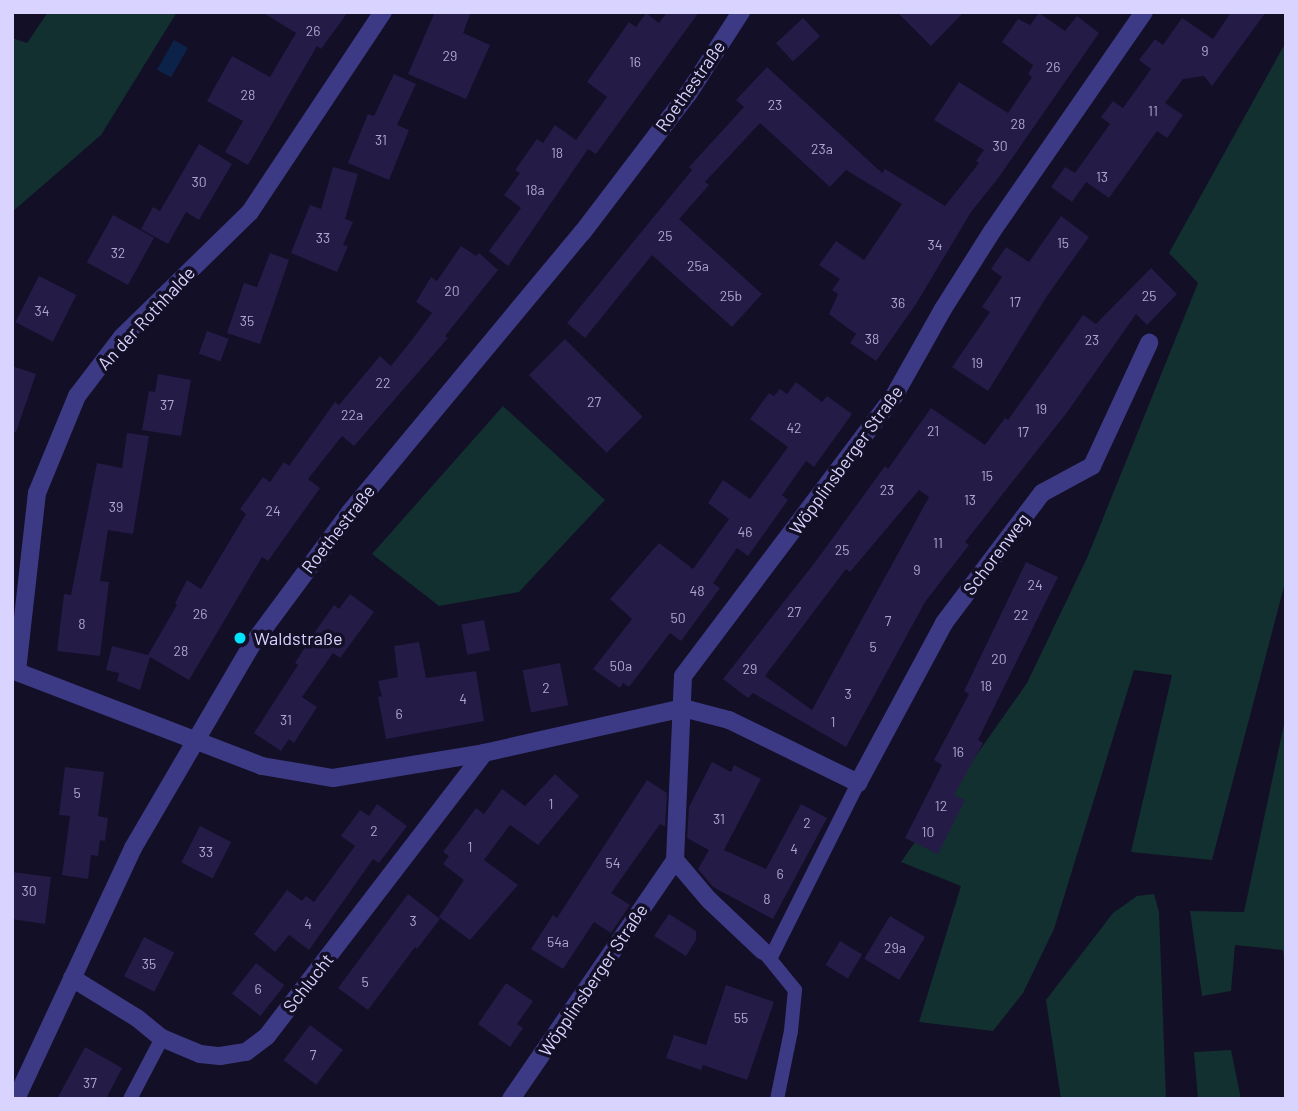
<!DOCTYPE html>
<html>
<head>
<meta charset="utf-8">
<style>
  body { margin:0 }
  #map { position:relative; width:1298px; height:1111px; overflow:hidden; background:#130f26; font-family:Barlow,sans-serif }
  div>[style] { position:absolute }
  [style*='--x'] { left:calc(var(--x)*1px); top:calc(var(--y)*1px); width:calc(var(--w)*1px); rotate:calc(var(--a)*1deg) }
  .green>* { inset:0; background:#12302f }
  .water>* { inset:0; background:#0c2248; transform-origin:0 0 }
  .building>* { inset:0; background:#241b47; transform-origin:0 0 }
  .lane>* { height:14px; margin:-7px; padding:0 7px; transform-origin:7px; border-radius:7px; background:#3d3a85 }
  .street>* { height:18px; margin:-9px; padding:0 9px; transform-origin:9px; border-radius:9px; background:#3d3a85 }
  .dots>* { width:19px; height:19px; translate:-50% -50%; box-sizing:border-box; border:4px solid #130f26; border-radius:50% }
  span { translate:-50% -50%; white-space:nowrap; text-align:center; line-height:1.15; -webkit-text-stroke:7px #130f26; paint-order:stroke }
  .number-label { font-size:14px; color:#aca6d1 }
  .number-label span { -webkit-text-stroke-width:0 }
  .street-label { font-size:18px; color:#d9d4ff }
  .poi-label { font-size:18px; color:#d9d4ff }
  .left { translate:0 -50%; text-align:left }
  .frame { position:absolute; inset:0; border:14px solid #d9d4ff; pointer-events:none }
</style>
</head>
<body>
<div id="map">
  <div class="green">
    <div style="clip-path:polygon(48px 12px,177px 12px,101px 135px,12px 212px,12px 38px,27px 43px)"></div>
    <div style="clip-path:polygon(1286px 42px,1286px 579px,1212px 860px,1131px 852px,1172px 675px,1134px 670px,1054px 929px,1023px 993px,993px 1031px,919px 1022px,961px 886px,901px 862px,1027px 683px,1087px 558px,1198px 283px,1169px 253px)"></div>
    <div style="clip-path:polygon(503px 406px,605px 500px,519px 592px,439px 606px,372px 554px)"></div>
    <div style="clip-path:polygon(1286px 715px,1286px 974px,1283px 950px,1235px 945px,1231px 991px,1202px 996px,1190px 911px,1244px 912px)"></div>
    <div style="clip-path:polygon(1154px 894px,1159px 912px,1166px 1099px,1061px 1099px,1046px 1000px,1113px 913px,1137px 896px)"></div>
    <div style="clip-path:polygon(1231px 1050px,1241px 1099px,1198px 1099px,1194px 1052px)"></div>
  </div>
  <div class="water">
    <div style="left:174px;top:40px;width:16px;height:34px;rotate:30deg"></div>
  </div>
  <div class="building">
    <div style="clip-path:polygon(262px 12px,348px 12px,321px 49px,317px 46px,248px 165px,225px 152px,243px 121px,207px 101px,232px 56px,270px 77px,296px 33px)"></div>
    <div style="clip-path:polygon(435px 12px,471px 12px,463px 33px,490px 45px,466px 99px,408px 74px)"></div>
    <div style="clip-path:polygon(667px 12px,699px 12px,596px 154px,588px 149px,508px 266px,489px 251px,521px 208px,504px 195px,520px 173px,515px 170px,537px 139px,543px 143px,555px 125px,576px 140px,607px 97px,587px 82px,606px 55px,629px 22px,636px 27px,646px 13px,659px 23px)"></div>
    <div style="clip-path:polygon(897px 12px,964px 12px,931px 46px)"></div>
    <div style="clip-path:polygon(1231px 12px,1266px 12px,1212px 86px,1204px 76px,1183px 79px,1165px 103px,1183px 115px,1167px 138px,1157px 131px,1109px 198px,1086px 182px,1072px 202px,1051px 187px,1065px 167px,1075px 173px,1110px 124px,1101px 117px,1113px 101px,1123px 108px,1151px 69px,1139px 60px,1155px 39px,1163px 45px,1182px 18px,1213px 39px)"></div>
    <div style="clip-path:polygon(1039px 13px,1065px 31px,1077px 16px,1099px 33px,999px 177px,971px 212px,916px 304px,876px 361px,850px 343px,856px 334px,829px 314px,838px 294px,832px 290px,840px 279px,819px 265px,836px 241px,864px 260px,902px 204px,846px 170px,830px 187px,760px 123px,705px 182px,709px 185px,679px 219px,762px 294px,732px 327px,652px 255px,585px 338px,567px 323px,692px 170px,689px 167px,744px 107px,736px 100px,767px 67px,882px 173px,885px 169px,945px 206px,979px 163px,976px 161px,984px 150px,934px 120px,959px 82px,1008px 113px,1032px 77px,1028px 74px,1033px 65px,1002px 42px,1018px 19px,1030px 25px)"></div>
    <div style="left:803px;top:18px;width:25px;height:37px;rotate:47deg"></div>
    <div style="clip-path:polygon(394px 74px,416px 84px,397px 125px,409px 130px,389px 180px,348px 163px,368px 114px,374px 116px)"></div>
    <div style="clip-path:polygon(199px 144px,232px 164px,199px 220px,186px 212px,168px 244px,141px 229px,153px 207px,160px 211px)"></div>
    <div style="clip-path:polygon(333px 167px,358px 174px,345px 219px,353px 222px,343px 245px,348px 246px,337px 272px,291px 253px,310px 205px,321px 209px)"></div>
    <div style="left:113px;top:215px;width:47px;height:54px;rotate:29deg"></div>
    <div style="clip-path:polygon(1061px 216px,1089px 237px,1047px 296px,988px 391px,952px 367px,990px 312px,982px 307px,1002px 277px,991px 269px,1006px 247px,1029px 262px)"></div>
    <div style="clip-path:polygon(461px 246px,476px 256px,479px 253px,498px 270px,445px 336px,448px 338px,354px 446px,342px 436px,308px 479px,320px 488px,268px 561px,262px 557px,189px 680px,150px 657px,140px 690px,117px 681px,119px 673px,106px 670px,112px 646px,148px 655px,177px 605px,175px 603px,187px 580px,201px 589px,246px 514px,240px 509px,263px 477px,270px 482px,284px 462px,289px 466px,335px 402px,339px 405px,380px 356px,391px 366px,411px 341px,432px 313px,416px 302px,431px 277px,437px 281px)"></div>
    <div style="clip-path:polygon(270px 253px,289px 260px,260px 344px,227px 333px,244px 283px,257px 287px)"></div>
    <div style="clip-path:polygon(evenodd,1151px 268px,1177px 294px,1147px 325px,1136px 314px,1068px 411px,965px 542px,969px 545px,925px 602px,846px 747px,753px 693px,748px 698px,723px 679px,816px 561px,885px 466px,888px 469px,931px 408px,985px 445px,1005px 418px,1008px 420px,1083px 315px,1096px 324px,1151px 268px,919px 490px,929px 497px,812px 710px,765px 676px,846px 569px,850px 572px,919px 490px)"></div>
    <div style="left:39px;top:276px;width:42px;height:52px;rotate:27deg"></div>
    <div style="left:207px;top:331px;width:23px;height:24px;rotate:20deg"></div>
    <div style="left:565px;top:339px;width:110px;height:51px;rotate:45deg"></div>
    <div style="clip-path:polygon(12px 366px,36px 374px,16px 432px,12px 431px)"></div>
    <div style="clip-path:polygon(158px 374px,191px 380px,181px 436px,142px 430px,149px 391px,155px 392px)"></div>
    <div style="clip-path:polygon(796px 382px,822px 402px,827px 396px,852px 414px,814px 467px,806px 461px,782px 495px,788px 500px,748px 556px,737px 548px,713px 583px,720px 588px,681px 641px,670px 633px,629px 687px,623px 683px,620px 688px,593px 669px,632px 619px,610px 599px,659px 543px,693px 569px,729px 519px,708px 503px,723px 480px,750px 499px,788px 447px,750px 419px,769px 393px,774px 396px,780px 389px,787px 394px)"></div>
    <div style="clip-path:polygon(127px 433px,149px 436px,133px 534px,108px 530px,100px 581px,109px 582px,100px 656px,57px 651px,64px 594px,71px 595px,97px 463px,122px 468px)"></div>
    <div style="clip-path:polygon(1026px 562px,1058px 577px,978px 740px,983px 743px,954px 795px,965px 800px,938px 854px,905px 838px,942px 765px,934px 760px,969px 694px,964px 691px)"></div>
    <div style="clip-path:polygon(350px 594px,374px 612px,340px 658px,333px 653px,302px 697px,317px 707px,294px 743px,289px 739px,281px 751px,254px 733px,298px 665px,295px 663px,312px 636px,334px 605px,339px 609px)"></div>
    <div style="left:484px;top:620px;width:31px;height:23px;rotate:79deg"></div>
    <div style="clip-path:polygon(419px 642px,426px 678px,476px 671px,484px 721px,386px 739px,378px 697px,382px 696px,378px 681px,398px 677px,394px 646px)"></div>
    <div style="left:560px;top:663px;width:43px;height:38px;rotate:79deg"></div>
    <div style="clip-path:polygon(712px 762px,731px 772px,734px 765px,761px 779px,724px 850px,766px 869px,801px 804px,827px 818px,773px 919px,713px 887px,698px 869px,709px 850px,687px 838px,689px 807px)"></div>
    <div style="clip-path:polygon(65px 767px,104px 772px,98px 816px,108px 818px,105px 841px,100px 840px,98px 856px,91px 855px,88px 879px,62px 875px,70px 816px,59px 815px)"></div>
    <div style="clip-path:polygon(555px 774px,579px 796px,538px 845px,510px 825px,484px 860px,518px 885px,470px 940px,439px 917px,464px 880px,443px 864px,449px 856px,443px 852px,476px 808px,484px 814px,502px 789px,525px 806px)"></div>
    <div style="clip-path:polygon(647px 780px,667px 793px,665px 827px,660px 824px,611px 893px,630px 905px,611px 933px,594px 922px,563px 969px,531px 949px,553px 915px,557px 918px)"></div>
    <div style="clip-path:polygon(377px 804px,407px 826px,379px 863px,373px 859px,309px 950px,289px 935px,275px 952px,254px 934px,287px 890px,302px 901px,306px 896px,314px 902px,355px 846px,341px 836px,360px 810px,369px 816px)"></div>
    <div style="left:200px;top:826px;width:35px;height:41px;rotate:27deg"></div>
    <div style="clip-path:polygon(12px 872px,51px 877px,45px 924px,12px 919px)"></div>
    <div style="clip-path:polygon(408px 894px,440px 919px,417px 949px,415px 947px,368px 1010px,338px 988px)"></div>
    <div style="clip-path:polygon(669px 914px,696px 931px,696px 940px,686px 956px,654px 936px)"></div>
    <div style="left:890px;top:916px;width:41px;height:50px;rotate:31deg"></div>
    <div style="left:144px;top:937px;width:34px;height:44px;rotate:27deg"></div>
    <div style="left:840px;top:941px;width:26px;height:28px;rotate:31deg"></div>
    <div style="left:256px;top:963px;width:36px;height:39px;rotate:38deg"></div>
    <div style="clip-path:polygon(506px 983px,533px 1001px,517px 1024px,523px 1028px,510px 1047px,478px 1024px)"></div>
    <div style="clip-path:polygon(726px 985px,774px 1002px,747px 1080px,703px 1065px,701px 1070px,666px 1058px,674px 1035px,706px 1045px)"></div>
    <div style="left:310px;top:1025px;width:41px;height:44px;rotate:37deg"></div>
    <div style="clip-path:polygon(85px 1047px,122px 1068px,106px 1099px,57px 1099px)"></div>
  </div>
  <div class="lane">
    <div style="--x:764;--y:952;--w:49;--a:50.8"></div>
    <div style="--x:795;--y:990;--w:41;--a:95.6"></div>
    <div style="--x:791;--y:1031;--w:69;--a:101.6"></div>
    <div style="--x:770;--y:959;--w:197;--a:-63.4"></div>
    <div style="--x:130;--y:1099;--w:69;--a:-62.3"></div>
  </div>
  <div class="street">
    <div style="--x:12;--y:670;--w:268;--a:21"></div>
    <div style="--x:262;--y:766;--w:72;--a:9.6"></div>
    <div style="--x:333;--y:778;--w:153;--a:-9.4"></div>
    <div style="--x:484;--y:753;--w:204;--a:-12.7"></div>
    <div style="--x:683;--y:708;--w:48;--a:14.6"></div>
    <div style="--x:729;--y:720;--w:144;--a:26"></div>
    <div style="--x:858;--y:783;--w:182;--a:-61.7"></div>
    <div style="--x:944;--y:623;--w:163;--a:-53"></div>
    <div style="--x:1042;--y:493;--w:57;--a:-28.4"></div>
    <div style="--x:1092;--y:466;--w:136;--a:-65.1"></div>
    <div style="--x:17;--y:671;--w:179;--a:-83.6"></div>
    <div style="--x:37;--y:493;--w:105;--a:-67.6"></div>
    <div style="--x:77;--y:396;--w:74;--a:-52.7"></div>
    <div style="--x:122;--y:337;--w:179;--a:-44.3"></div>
    <div style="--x:250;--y:212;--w:240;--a:-56.4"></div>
    <div style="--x:763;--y:951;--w:74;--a:-136.6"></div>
    <div style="--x:709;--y:900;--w:52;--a:-130.4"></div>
    <div style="--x:675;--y:860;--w:184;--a:-87.5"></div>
    <div style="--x:683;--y:676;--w:351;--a:-53"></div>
    <div style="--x:894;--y:396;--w:100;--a:-60.6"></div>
    <div style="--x:943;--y:309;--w:93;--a:-57.7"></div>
    <div style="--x:993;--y:230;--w:265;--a:-55.3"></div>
    <div style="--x:72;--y:978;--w:76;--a:31.6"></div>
    <div style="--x:137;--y:1018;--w:32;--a:39"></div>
    <div style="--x:162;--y:1038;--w:41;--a:22.8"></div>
    <div style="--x:200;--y:1054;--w:20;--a:6"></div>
    <div style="--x:220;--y:1056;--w:26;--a:-9"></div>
    <div style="--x:246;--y:1052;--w:26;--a:-37"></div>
    <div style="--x:267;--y:1036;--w:357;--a:-52.5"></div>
    <div style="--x:16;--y:1099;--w:277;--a:-65"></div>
    <div style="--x:133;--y:848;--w:234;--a:-59.7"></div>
    <div style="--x:251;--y:646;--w:167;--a:-53.5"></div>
    <div style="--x:350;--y:512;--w:363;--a:-50.3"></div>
    <div style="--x:582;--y:233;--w:175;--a:-52.7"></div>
    <div style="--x:688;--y:94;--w:98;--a:-57.1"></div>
    <div style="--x:511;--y:1099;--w:290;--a:-55.5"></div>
  </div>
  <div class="dots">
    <div style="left:240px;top:638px;background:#00e5ff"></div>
  </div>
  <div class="number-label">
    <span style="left:313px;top:31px">26</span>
    <span style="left:1205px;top:51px">9</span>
    <span style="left:450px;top:56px">29</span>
    <span style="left:635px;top:62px">16</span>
    <span style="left:1053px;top:67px">26</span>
    <span style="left:248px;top:95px">28</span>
    <span style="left:775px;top:105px">23</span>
    <span style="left:1153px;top:111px">11</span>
    <span style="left:1018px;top:124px">28</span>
    <span style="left:381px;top:140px">31</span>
    <span style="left:1000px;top:146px">30</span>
    <span style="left:822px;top:149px">23a</span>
    <span style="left:557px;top:153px">18</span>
    <span style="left:1102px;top:177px">13</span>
    <span style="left:199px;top:182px">30</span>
    <span style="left:535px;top:190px">18a</span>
    <span style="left:665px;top:236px">25</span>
    <span style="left:323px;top:238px">33</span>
    <span style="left:1063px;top:243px">15</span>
    <span style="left:935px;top:245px">34</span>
    <span style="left:118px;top:253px">32</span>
    <span style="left:698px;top:266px">25a</span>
    <span style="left:452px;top:291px">20</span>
    <span style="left:731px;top:296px">25b</span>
    <span style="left:1149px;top:296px">25</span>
    <span style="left:1015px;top:302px">17</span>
    <span style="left:898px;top:303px">36</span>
    <span style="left:42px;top:311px">34</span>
    <span style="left:247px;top:321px">35</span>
    <span style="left:872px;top:339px">38</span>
    <span style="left:1092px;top:340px">23</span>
    <span style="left:977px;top:363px">19</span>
    <span style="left:383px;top:383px">22</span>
    <span style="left:594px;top:402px">27</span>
    <span style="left:167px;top:405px">37</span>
    <span style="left:1041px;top:409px">19</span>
    <span style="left:352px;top:415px">22a</span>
    <span style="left:794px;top:428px">42</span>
    <span style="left:933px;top:431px">21</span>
    <span style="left:1023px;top:432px">17</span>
    <span style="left:987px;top:476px">15</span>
    <span style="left:887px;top:490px">23</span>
    <span style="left:970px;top:500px">13</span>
    <span style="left:116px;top:507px">39</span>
    <span style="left:273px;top:511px">24</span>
    <span style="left:745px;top:532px">46</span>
    <span style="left:938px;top:543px">11</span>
    <span style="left:842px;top:550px">25</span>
    <span style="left:917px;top:570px">9</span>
    <span style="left:1035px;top:585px">24</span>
    <span style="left:697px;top:591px">48</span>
    <span style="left:794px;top:612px">27</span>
    <span style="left:200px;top:614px">26</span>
    <span style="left:1021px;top:615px">22</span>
    <span style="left:678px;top:618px">50</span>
    <span style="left:888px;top:621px">7</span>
    <span style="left:82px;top:624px">8</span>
    <span style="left:873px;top:647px">5</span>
    <span style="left:181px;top:651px">28</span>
    <span style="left:999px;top:659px">20</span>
    <span style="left:621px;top:666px">50a</span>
    <span style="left:750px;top:669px">29</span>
    <span style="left:986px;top:686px">18</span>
    <span style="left:546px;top:688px">2</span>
    <span style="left:848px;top:694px">3</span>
    <span style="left:463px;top:699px">4</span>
    <span style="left:399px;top:714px">6</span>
    <span style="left:286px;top:720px">31</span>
    <span style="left:833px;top:722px">1</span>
    <span style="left:958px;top:752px">16</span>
    <span style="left:77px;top:793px">5</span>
    <span style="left:551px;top:804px">1</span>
    <span style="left:941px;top:806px">12</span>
    <span style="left:719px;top:819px">31</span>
    <span style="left:807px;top:823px">2</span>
    <span style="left:374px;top:831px">2</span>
    <span style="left:928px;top:832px">10</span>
    <span style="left:470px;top:847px">1</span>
    <span style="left:794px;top:849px">4</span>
    <span style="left:206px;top:852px">33</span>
    <span style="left:613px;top:863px">54</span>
    <span style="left:780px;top:874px">6</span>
    <span style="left:29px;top:891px">30</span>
    <span style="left:767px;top:899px">8</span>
    <span style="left:413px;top:921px">3</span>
    <span style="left:308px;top:924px">4</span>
    <span style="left:558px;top:942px">54a</span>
    <span style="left:895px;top:948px">29a</span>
    <span style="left:149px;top:964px">35</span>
    <span style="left:365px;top:982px">5</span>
    <span style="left:258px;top:989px">6</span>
    <span style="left:741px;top:1018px">55</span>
    <span style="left:313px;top:1055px">7</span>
    <span style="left:90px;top:1083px">37</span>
  </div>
  <div class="street-label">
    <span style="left:690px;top:86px;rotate:-55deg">Roethestraße</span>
    <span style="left:146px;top:318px;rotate:-47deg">An der Rothhalde</span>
    <span style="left:846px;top:460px;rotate:-54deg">Wöpplinsberger Straße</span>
    <span style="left:338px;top:529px;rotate:-52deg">Roethestraße</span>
    <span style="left:996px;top:554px;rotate:-53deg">Schorenweg</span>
    <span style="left:593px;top:980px;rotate:-56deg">Wöpplinsberger Straße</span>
    <span style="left:308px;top:983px;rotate:-52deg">Schlucht</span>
  </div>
  <div class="poi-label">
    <span class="left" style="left:254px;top:638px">Waldstraße</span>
  </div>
  <div class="frame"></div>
</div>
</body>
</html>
